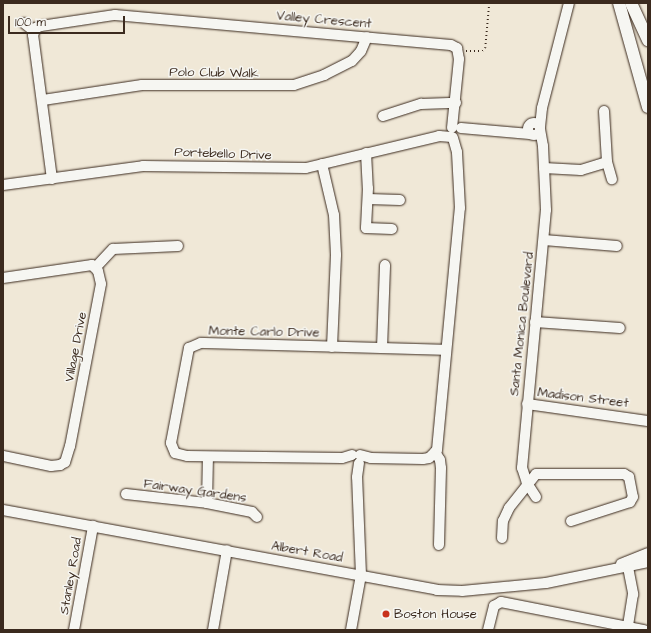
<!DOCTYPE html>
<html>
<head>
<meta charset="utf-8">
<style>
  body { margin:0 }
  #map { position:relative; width:651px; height:633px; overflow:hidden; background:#f0e8d7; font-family:"Architects Daughter",sans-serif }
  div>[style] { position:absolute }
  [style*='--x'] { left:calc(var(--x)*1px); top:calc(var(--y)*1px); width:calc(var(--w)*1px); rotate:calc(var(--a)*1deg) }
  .path>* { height:1.5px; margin-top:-0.75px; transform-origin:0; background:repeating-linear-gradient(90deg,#3b2a1e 0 1px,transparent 0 4px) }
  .roads { filter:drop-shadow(0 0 1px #3b2a1e) drop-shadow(0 0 1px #3b2a1e) }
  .minor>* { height:10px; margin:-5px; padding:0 5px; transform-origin:5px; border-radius:5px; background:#f6f6f2 }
  .minor>.ring { margin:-5px; padding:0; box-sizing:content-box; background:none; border:10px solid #f6f6f2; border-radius:50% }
  .major>* { height:12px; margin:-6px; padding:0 6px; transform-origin:6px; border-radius:6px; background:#f6f6f2 }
  .dots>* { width:11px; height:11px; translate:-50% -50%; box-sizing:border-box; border:2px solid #f6f6f2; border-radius:50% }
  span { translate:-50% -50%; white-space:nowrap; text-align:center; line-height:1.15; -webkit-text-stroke:3px #f6f6f2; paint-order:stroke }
  .street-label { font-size:13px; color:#3b2a1e }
  .poi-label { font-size:13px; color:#3b2a1e }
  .left { translate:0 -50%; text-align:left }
  .frame { position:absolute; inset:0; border:4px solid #3b2a1e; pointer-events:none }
  .scale { position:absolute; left:8px; top:16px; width:117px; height:18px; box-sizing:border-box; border:2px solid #3b2a1e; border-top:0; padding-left:5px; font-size:12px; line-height:14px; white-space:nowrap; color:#3b2a1e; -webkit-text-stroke:3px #f6f6f2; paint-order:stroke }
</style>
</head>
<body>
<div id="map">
  <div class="path">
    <div style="--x:466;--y:51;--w:16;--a:0"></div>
    <div style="--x:482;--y:51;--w:4;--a:-45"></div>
    <div style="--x:485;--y:48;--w:45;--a:-84.9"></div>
  </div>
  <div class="roads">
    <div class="minor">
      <div style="--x:24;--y:23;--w:13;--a:39"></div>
      <div style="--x:43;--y:100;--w:100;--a:-8.6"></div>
      <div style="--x:142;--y:85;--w:152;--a:0"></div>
      <div style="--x:294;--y:85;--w:32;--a:-18"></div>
      <div style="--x:324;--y:75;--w:31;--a:-27"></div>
      <div style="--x:352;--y:61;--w:13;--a:-48"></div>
      <div style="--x:361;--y:51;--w:15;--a:-67"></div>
      <div style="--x:604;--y:111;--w:51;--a:86.6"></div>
      <div style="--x:607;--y:162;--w:18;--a:74"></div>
      <div style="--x:383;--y:116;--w:40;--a:-18"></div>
      <div style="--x:421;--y:104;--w:35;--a:-2"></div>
      <div class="ring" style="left:528px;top:123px;width:2px;height:2px"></div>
      <div style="--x:540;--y:127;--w:19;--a:-84"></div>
      <div style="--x:542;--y:108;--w:108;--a:-75.6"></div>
      <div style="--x:461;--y:128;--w:69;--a:5"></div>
      <div style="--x:366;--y:153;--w:35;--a:87"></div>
      <div style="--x:368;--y:188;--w:40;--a:92.9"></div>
      <div style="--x:366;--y:228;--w:26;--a:2"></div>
      <div style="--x:322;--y:164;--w:52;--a:76.8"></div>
      <div style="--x:334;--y:215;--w:40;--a:87.1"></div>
      <div style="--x:336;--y:255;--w:92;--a:92.5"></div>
      <div style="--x:544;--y:168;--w:37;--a:3"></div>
      <div style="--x:581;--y:170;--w:27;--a:-17"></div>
      <div style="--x:52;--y:179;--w:145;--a:-97.5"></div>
      <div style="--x:33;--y:35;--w:8;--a:-67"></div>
      <div style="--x:36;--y:28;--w:5;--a:-22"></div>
      <div style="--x:41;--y:26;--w:75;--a:-8.5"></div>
      <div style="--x:115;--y:15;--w:337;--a:5.1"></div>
      <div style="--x:451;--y:45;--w:7;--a:27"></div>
      <div style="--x:457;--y:48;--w:11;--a:80"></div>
      <div style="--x:459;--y:59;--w:69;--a:95.8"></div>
      <div style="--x:3;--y:185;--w:141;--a:-7.7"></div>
      <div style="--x:143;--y:166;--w:163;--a:0.7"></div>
      <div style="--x:306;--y:168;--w:137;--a:-13.5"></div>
      <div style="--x:439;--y:136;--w:13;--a:4"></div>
      <div style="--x:368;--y:199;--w:32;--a:2"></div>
      <div style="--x:544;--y:240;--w:73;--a:4.7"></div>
      <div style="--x:96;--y:267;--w:25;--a:-47"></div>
      <div style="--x:113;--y:249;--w:65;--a:-2.6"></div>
      <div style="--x:3;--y:278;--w:90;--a:-8.3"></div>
      <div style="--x:92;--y:265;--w:8;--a:45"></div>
      <div style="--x:98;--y:271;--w:13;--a:77"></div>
      <div style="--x:101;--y:284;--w:165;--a:100.8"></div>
      <div style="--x:70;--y:446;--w:17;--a:107"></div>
      <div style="--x:65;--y:462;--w:6;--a:149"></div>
      <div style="--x:60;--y:465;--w:9;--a:174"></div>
      <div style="--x:51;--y:466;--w:49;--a:-168.2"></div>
      <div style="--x:535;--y:322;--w:85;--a:4"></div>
      <div style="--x:382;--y:348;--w:83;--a:-87.9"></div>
      <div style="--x:527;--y:404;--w:122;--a:8"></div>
      <div style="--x:435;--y:452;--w:9;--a:58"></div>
      <div style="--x:440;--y:460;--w:8;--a:83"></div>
      <div style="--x:441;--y:468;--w:77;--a:91.5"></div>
      <div style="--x:352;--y:455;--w:10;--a:163"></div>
      <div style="--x:342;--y:458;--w:155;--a:-179.3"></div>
      <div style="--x:187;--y:456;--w:12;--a:-166"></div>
      <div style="--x:175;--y:453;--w:11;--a:-112"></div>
      <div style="--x:171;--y:443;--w:97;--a:-79.3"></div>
      <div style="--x:189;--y:348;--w:13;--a:-23"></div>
      <div style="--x:201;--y:343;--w:245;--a:1.6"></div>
      <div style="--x:360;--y:455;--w:11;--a:15"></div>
      <div style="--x:371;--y:458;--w:52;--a:1.1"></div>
      <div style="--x:423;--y:459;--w:6;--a:-9"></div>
      <div style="--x:429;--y:458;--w:11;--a:-45"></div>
      <div style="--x:437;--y:450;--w:243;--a:-84.6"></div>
      <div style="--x:460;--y:208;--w:56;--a:-93.1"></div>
      <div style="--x:457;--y:152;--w:15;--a:-106"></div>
      <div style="--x:126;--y:494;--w:81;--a:6.3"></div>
      <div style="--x:207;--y:503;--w:46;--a:11.3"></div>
      <div style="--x:252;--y:512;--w:7;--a:45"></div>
      <div style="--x:536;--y:497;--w:17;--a:-123"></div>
      <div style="--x:527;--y:483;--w:16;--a:-108"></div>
      <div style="--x:522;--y:468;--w:259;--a:-84.7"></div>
      <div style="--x:546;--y:210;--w:64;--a:-92.7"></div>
      <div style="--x:543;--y:146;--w:17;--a:-100"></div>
      <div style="--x:207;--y:503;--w:46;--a:-88.8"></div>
      <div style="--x:3;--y:510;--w:441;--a:10.4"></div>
      <div style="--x:437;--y:590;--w:25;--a:2"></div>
      <div style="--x:462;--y:591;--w:84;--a:-5.4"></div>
      <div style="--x:546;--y:583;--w:104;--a:-11.6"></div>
      <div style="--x:502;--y:538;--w:17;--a:-87"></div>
      <div style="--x:503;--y:521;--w:14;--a:-65"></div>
      <div style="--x:509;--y:508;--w:43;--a:-51.5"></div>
      <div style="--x:536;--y:474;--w:88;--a:0"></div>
      <div style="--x:624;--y:474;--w:6;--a:31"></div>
      <div style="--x:629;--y:477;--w:20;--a:79"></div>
      <div style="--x:633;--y:497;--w:6;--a:121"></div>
      <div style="--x:630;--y:502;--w:62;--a:162.1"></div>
      <div style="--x:627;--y:562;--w:33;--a:79"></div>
      <div style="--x:633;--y:594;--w:36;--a:99"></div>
      <div style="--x:621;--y:564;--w:29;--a:-22"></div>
      <div style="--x:74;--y:630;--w:106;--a:-79.6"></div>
      <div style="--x:213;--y:630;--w:81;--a:-80.1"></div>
      <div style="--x:351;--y:630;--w:56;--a:-79.7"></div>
      <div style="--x:361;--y:575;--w:98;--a:-92.3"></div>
      <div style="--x:357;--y:477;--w:14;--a:-82"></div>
      <div style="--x:488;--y:630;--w:25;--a:-76"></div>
      <div style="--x:494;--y:606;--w:8;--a:-30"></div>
      <div style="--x:501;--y:602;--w:146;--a:11.1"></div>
    </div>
    <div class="major">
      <div style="--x:619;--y:3;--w:108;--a:74.4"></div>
      <div style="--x:631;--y:3;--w:41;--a:65.3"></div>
    </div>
  </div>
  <div class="dots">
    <div style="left:386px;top:614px;background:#c8321e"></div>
  </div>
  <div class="street-label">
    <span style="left:324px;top:20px;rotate:5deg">Valley Crescent</span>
    <span style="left:214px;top:73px;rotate:1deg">Polo Club Walk</span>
    <span style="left:223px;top:154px;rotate:2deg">Portebello Drive</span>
    <span style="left:522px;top:324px;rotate:-84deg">Santa Monica Boulevard</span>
    <span style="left:264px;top:332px;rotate:1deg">Monte Carlo Drive</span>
    <span style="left:76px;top:347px;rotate:-79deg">Village Drive</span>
    <span style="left:583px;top:398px;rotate:7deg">Madison Street</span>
    <span style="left:195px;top:491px;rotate:8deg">Fairway Gardens</span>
    <span style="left:307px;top:552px;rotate:10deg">Albert Road</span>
    <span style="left:71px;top:576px;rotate:-80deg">Stanley Road</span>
  </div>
  <div class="poi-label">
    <span class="left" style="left:394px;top:614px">Boston House</span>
  </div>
  <div class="frame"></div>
  <div class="scale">100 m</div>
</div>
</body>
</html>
